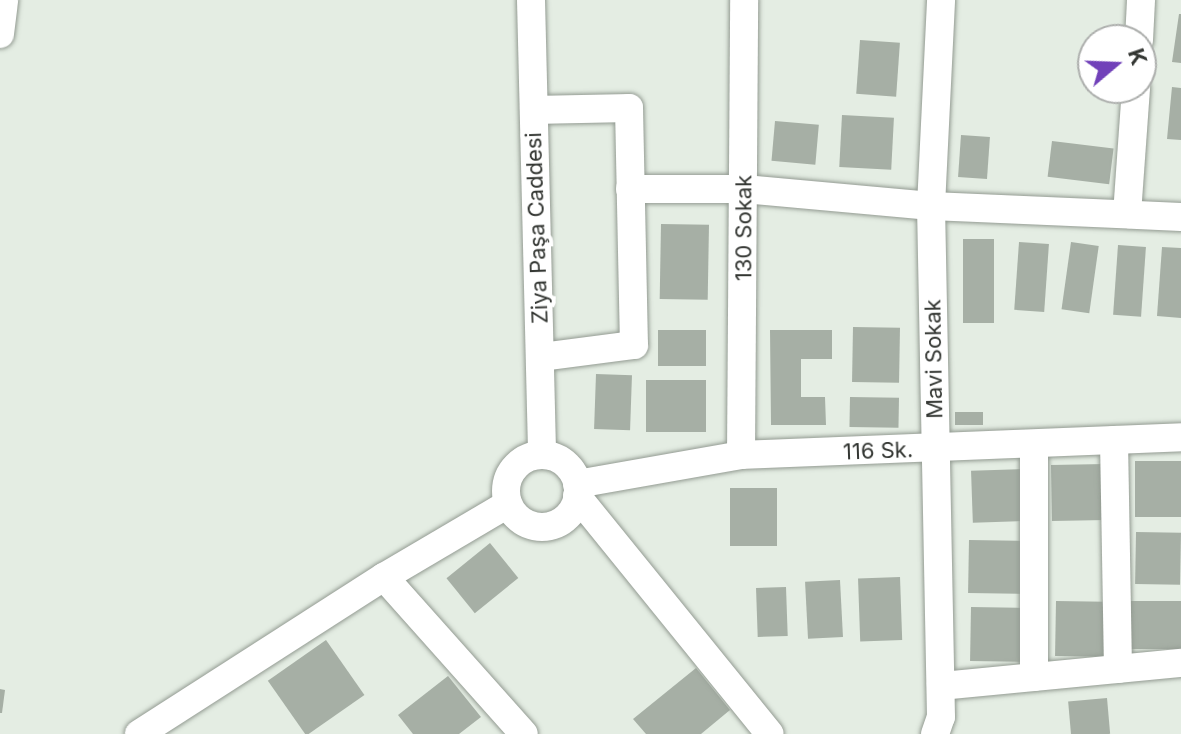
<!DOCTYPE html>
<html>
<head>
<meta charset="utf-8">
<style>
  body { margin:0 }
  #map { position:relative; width:1181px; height:734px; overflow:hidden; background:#e4ede3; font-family:Inter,sans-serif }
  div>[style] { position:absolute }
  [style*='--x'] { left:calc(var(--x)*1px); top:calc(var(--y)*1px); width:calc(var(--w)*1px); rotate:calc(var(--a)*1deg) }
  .building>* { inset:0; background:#a6afa5; transform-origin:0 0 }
  .roads { filter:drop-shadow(0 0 2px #939b92) drop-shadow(0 0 2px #939b92) }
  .minor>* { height:28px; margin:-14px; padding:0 14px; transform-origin:14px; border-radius:14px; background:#fff }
  .minor>.ring { margin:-14px; padding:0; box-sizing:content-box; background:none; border:28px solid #fff; border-radius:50% }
  span { translate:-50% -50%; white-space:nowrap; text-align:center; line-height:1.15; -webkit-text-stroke:8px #fff; paint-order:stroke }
  .street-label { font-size:22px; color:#333632 }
  .north { position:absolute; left:1077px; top:24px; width:80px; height:80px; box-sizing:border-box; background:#fff; border:2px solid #adafad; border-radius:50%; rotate:71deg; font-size:22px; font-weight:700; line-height:32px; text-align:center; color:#333632 }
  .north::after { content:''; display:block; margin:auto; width:28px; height:36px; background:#7141b9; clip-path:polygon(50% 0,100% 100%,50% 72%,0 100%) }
</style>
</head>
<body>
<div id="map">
  <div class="building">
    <div style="clip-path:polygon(1179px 14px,1181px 14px,1181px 63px,1172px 62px)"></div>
    <div style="left:860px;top:40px;width:40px;height:54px;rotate:4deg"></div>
    <div style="clip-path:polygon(1172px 87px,1181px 88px,1181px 140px,1167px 139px)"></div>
    <div style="left:842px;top:115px;width:52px;height:52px;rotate:3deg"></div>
    <div style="left:775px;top:121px;width:44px;height:40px;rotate:5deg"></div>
    <div style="left:961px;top:135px;width:29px;height:42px;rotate:4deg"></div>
    <div style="left:1052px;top:141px;width:62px;height:36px;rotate:7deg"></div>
    <div style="left:661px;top:224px;width:48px;height:75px;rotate:1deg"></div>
    <div style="left:963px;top:239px;width:31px;height:84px"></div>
    <div style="left:1019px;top:242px;width:30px;height:68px;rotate:4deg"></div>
    <div style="left:1071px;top:242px;width:28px;height:68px;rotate:8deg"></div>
    <div style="left:1118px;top:245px;width:28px;height:70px;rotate:4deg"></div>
    <div style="clip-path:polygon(1162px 247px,1181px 248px,1181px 318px,1157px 316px)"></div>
    <div style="left:853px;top:327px;width:47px;height:55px;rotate:1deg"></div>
    <div style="left:658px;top:330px;width:48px;height:36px"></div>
    <div style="clip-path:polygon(770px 330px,832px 330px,832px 359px,801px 359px,801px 397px,825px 397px,826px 425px,771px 425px)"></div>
    <div style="left:596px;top:374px;width:36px;height:55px;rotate:2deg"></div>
    <div style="left:706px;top:380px;width:52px;height:60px;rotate:90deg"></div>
    <div style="left:850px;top:397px;width:49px;height:30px;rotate:1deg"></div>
    <div style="left:955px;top:412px;width:28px;height:13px"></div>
    <div style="left:1181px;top:461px;width:56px;height:46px;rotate:90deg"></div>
    <div style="left:1105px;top:464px;width:56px;height:54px;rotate:89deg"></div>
    <div style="left:1024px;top:469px;width:52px;height:53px;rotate:88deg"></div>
    <div style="left:730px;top:488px;width:47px;height:58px"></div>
    <div style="left:1136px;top:532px;width:45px;height:52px;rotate:1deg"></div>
    <div style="left:969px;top:540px;width:57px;height:53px;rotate:1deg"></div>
    <div style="left:490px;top:543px;width:45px;height:56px;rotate:51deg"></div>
    <div style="left:900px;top:577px;width:63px;height:42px;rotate:88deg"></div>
    <div style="left:840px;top:580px;width:57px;height:35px;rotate:87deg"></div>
    <div style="left:786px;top:587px;width:49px;height:30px;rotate:88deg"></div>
    <div style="left:1056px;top:601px;width:50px;height:55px;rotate:1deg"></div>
    <div style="left:1131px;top:601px;width:50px;height:48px"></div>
    <div style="left:971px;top:607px;width:55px;height:54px;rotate:1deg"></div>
    <div style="left:326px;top:640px;width:67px;height:71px;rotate:55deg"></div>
    <div style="clip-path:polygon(696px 668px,730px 710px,701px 734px,646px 734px,633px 719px)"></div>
    <div style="clip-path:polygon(448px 676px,481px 717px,459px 734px,413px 734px,398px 715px)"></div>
    <div style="clip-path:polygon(0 689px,5px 690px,2px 713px,0 713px)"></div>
    <div style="left:1107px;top:698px;width:36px;height:39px;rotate:85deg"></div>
  </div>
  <div class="roads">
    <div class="minor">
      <div style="--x:531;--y:0;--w:455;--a:88.6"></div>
      <div style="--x:0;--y:34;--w:34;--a:-83"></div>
      <div style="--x:1139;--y:40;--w:40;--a:-87.1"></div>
      <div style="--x:534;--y:110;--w:95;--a:-1.2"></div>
      <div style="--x:629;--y:108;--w:237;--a:88.8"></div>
      <div style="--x:634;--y:345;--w:94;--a:172.6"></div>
      <div style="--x:630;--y:189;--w:114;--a:0"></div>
      <div style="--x:744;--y:189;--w:188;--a:5.2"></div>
      <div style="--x:931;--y:206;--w:250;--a:2.5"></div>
      <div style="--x:1127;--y:214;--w:126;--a:-85.9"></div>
      <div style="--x:1114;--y:440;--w:229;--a:89"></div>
      <div style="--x:741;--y:455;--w:455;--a:-89.6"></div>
      <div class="ring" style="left:506px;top:455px;width:44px;height:44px"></div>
      <div style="--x:577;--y:484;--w:167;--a:-10"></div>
      <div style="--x:741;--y:455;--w:440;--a:-2.3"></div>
      <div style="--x:577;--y:496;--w:306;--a:51"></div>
      <div style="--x:384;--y:577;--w:210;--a:48.3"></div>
      <div style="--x:1034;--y:677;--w:233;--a:-90"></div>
      <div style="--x:941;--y:686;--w:241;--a:-5.5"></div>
      <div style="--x:139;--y:734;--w:291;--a:-32.7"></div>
      <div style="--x:384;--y:577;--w:144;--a:-30.5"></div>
      <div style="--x:935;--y:734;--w:18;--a:-71"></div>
      <div style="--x:941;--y:717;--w:511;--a:-91.12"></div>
      <div style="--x:931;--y:206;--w:206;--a:-87.2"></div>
    </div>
  </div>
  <div class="street-label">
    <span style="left:537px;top:228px;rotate:-92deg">Ziya Paşa Caddesi</span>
    <span style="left:744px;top:228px;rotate:-90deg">130 Sokak</span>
    <span style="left:934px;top:359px;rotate:-91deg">Mavi Sokak</span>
    <span style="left:878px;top:451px;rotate:-2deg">116 Sk.</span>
  </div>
  <div class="north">K</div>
</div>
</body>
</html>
